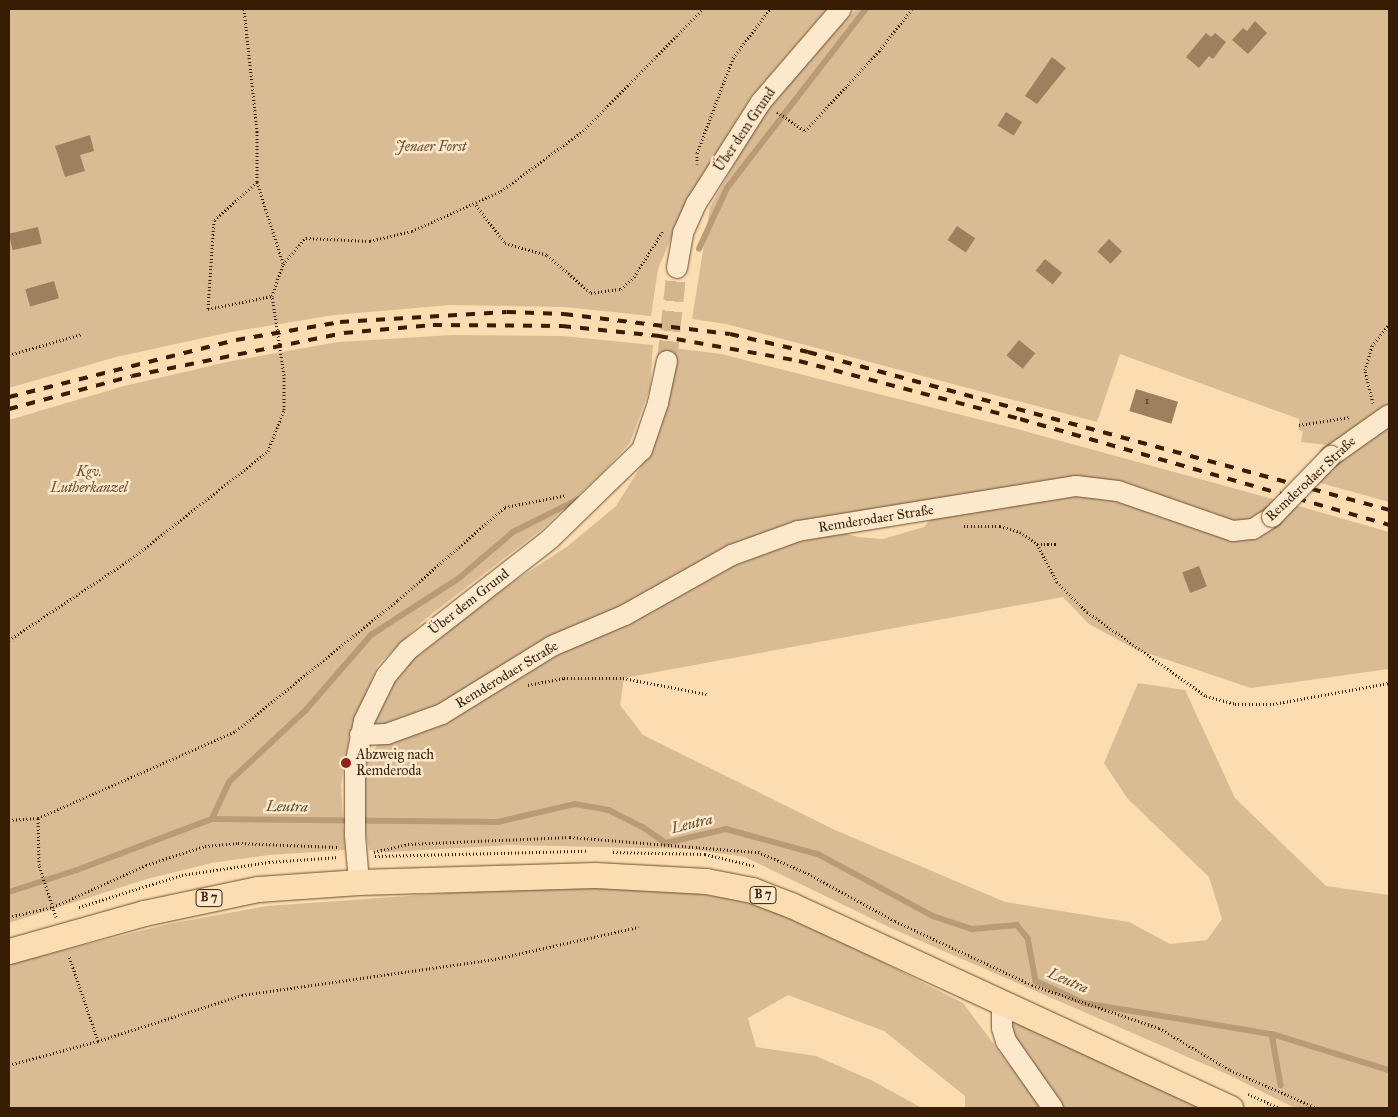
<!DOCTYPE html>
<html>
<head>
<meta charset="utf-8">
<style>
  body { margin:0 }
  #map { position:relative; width:1398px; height:1117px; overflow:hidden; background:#fbddb1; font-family:"IM FELL Great Primer",serif }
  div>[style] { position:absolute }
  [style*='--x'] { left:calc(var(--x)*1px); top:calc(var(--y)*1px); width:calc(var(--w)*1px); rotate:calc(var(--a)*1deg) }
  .green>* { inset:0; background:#dabc94 }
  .stream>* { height:5.5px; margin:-2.75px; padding:0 2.75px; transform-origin:2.75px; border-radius:2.75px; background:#b99b76 }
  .building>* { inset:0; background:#9e805e; transform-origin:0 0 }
  .tertiary-tunnel>* { height:20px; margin-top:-10px; transform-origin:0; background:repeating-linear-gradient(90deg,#d4b68e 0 20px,transparent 0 30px) }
  .path>* { height:3px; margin-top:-1.5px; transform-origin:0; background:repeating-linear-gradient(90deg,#391c04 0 1px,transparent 0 3.5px) }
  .roads { filter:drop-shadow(0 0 1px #6a4c2f) drop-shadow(0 0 1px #6a4c2f) }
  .tertiary>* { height:20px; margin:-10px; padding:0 10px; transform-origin:10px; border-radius:10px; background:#fce9cc }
  .primary>* { height:25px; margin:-12.5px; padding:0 12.5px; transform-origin:12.5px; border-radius:12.5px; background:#fbddb1 }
  .rail>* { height:4px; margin-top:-2px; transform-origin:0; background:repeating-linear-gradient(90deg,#391c04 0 9px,transparent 0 18px) }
  .bridges { filter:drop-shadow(0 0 1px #6a4c2f) drop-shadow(0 0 1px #6a4c2f) }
  .tertiary-bridge>* { height:20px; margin:-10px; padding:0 10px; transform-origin:10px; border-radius:10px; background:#fce9cc }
  .dots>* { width:14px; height:14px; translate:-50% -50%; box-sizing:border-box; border:2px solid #fce9cc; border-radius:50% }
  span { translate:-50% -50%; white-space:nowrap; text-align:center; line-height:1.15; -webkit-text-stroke:5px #fce9cc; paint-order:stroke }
  .number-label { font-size:11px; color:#52351a }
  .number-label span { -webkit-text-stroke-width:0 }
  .shield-label span { padding:1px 4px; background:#fce9cc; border:1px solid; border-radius:4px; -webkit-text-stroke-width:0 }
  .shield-label { font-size:12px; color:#391c04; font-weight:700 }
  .street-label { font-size:14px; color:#391c04 }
  .park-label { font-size:14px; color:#694c2f; font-style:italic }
  .poi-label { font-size:14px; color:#391c04 }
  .left { translate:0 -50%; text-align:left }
  .water-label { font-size:15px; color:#66482c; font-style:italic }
  .frame { position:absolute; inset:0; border:10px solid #391c04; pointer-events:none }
</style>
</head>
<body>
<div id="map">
  <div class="green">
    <div style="clip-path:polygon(9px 9px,827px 9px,751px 97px,687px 201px,658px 269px,651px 316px,564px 307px,451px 305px,334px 315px,231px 332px,116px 357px,9px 388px)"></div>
    <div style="clip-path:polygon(856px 9px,1389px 9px,1389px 408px,1335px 446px,1301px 442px,1303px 431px,1299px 430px,1299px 419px,1120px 354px,1097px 422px,726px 324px,692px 319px,710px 207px,765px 109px)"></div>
    <div style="clip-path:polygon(452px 335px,563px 336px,653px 345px,650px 388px,630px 443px,603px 472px,541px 530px,424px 620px,378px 665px,350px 732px,341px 785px,345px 850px,269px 855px,212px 863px,147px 879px,9px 923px,9px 420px,124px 386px,232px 361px,338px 342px)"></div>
    <div style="clip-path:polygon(674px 348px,721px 354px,1017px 429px,1277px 500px,1267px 511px,1241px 525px,1119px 487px,816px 525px,471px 693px,378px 728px,374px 718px,376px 711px,406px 662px,467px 612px,568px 546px,616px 506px,643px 463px,658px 420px)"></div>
    <div style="clip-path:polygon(1389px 422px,1389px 502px,1317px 482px,1337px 462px)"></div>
    <div style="clip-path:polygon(1097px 491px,1217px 534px,1295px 505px,1389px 532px,1389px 669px,1251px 688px,1135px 649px,1089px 624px,1063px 597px,624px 678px,620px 705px,643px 735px,835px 830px,1005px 902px,1129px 922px,1170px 944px,1207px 940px,1222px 919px,1209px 877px,1127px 798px,1104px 763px,1138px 683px,1185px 690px,1235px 798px,1326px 886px,1389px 895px,1389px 1108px,1295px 1108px,1227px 1074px,893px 929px,745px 857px,690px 849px,509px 845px,390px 852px,369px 850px,363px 819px,365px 761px,379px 743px,475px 699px,733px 558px,834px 530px,858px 537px,883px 539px,924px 527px,934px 515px)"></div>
    <div style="clip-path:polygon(533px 887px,667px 889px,727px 898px,788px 914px,963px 1003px,1042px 1108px,965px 1108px,965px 1096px,884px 1031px,788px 995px,748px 1018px,756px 1047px,816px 1056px,871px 1080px,922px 1108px,9px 1108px,9px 964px,168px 924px,267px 906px)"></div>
    <div style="clip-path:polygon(1014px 1022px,1210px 1108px,1064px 1108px,1028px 1060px,1010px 1025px)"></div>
  </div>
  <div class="stream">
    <div style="--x:699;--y:249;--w:67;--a:-65.3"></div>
    <div style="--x:727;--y:188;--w:227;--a:-52.2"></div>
    <div style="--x:212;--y:819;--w:41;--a:-65.3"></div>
    <div style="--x:229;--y:782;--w:104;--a:-43.1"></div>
    <div style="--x:305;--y:711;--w:101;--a:-49"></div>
    <div style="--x:371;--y:635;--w:103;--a:-32.8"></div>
    <div style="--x:458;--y:579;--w:72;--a:-40.5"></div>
    <div style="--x:513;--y:532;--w:74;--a:-26.6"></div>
    <div style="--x:9;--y:892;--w:71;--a:-17.9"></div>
    <div style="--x:77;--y:870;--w:144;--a:-20.7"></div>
    <div style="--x:212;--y:819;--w:286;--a:0.6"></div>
    <div style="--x:498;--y:822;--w:79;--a:-13.2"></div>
    <div style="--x:575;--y:804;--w:35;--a:10"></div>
    <div style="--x:609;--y:810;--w:38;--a:27"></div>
    <div style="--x:643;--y:827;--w:28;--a:35"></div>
    <div style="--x:666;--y:843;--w:62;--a:-13.1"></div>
    <div style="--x:726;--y:829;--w:95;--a:15.2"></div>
    <div style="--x:818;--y:854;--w:131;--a:28.3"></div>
    <div style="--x:933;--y:916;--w:41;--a:18.4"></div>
    <div style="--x:972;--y:929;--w:45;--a:-5.1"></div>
    <div style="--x:1017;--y:925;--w:17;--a:50"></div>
    <div style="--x:1028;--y:938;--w:44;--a:79.5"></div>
    <div style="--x:1036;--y:981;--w:53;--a:24.6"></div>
    <div style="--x:1084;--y:1003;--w:191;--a:9.4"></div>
    <div style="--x:1272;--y:1034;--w:122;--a:17.1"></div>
    <div style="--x:1272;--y:1034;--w:52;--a:80"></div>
  </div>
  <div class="building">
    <div style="clip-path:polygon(1255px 21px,1267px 33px,1248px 54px,1232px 40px,1243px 28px,1247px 31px)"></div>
    <div style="clip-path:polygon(1206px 33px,1211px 37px,1215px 33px,1226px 42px,1213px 59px,1209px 56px,1199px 68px,1186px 57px)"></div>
    <div style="clip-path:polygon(1052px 57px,1066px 68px,1037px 104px,1025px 96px)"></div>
    <div style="left:1006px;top:112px;width:19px;height:16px;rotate:32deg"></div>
    <div style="clip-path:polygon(90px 135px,94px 151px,80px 155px,85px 171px,65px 177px,55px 146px)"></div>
    <div style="left:957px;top:226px;width:22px;height:17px;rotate:34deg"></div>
    <div style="left:38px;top:227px;width:17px;height:30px;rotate:77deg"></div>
    <div style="left:1109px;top:239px;width:18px;height:17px;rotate:43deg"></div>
    <div style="left:1045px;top:259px;width:22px;height:15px;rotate:39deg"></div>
    <div style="left:54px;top:281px;width:18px;height:30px;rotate:74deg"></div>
    <div style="left:1019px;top:340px;width:21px;height:20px;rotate:39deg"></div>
    <div style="left:1136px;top:389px;width:44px;height:23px;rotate:17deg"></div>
    <div style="left:1199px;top:566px;width:22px;height:18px;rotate:69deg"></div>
  </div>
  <div class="tertiary-tunnel">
    <div style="--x:667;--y:361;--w:94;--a:-83.9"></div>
  </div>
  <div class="path">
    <div style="--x:244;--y:9;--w:123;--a:83.9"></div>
    <div style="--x:257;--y:131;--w:51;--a:90"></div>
    <div style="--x:257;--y:182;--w:85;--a:72.2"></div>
    <div style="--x:777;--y:112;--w:34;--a:34"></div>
    <div style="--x:805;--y:131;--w:109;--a:-47.2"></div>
    <div style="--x:879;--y:51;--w:53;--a:-51.8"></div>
    <div style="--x:697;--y:164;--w:11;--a:-90"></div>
    <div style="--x:697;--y:153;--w:102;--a:-69.2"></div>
    <div style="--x:733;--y:58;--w:61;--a:-52.9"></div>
    <div style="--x:257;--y:182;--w:57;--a:138.5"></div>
    <div style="--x:214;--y:220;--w:89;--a:93.9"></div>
    <div style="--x:208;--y:309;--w:65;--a:-11.5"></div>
    <div style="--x:476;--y:205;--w:48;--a:52.7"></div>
    <div style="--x:505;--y:243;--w:44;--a:15.9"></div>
    <div style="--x:547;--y:255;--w:58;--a:40.8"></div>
    <div style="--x:591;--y:293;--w:30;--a:-8"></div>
    <div style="--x:621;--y:289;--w:18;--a:-43"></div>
    <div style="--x:634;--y:277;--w:54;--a:-57.8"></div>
    <div style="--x:9;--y:355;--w:76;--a:-16"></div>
    <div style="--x:1373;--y:403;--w:34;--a:-104"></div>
    <div style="--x:1365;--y:370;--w:25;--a:-74"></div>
    <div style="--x:1372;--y:346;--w:28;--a:-52"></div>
    <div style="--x:1299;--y:425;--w:52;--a:-8.9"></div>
    <div style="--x:964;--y:526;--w:36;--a:0"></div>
    <div style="--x:1000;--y:526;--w:21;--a:17"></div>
    <div style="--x:1020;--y:532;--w:21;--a:35"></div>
    <div style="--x:1037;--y:544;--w:43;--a:62.2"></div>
    <div style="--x:1057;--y:582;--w:42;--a:45"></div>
    <div style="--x:1087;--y:612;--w:146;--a:35.2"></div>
    <div style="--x:1206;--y:696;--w:30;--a:15"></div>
    <div style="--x:1235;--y:704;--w:38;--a:0"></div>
    <div style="--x:1273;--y:704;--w:118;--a:-10.3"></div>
    <div style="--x:1037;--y:544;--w:21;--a:0"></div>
    <div style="--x:9;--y:640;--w:146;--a:-33.6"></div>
    <div style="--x:131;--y:559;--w:174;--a:-38.2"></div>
    <div style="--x:268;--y:451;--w:44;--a:-68.7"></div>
    <div style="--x:284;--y:410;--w:35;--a:-90"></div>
    <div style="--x:284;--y:375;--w:80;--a:-98.6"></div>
    <div style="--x:272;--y:296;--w:34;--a:-71"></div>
    <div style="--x:283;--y:264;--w:35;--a:-49"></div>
    <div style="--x:306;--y:238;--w:64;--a:2.7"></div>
    <div style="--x:370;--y:241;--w:43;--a:-13.4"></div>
    <div style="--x:412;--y:231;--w:98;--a:-24.2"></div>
    <div style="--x:501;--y:191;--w:102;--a:-36.2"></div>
    <div style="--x:583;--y:131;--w:171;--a:-45.5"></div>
    <div style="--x:528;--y:685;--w:37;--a:-11"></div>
    <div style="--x:564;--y:678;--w:59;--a:0"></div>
    <div style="--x:623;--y:678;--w:85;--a:10.9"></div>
    <div style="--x:9;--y:820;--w:29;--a:-4"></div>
    <div style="--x:374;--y:852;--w:35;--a:-13"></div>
    <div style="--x:408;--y:844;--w:162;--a:-2.5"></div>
    <div style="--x:570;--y:837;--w:189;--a:4.6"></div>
    <div style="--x:758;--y:852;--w:51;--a:23.1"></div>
    <div style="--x:805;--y:872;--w:102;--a:28.6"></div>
    <div style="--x:895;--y:921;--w:151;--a:25"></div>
    <div style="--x:1032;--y:985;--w:134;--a:18.7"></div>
    <div style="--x:1159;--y:1028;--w:82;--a:30.6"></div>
    <div style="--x:1230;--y:1070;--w:95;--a:23.6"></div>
    <div style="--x:613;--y:852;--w:92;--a:1.2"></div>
    <div style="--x:705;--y:854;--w:51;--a:13.5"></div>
    <div style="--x:375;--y:856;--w:211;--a:-1.4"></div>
    <div style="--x:79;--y:907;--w:108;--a:-17.3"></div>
    <div style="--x:182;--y:875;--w:88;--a:-8.5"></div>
    <div style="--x:269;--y:862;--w:70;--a:-4.1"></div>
    <div style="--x:9;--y:917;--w:45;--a:-12.8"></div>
    <div style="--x:53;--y:907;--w:102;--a:-24.3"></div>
    <div style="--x:146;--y:865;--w:62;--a:-17.9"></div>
    <div style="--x:205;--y:846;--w:33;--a:-5"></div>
    <div style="--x:238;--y:843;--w:100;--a:2.3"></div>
    <div style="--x:56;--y:917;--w:55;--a:-108.1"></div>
    <div style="--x:39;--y:865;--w:47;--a:-91.2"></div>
    <div style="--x:38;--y:818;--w:216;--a:-23.7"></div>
    <div style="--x:236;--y:731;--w:208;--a:-39"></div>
    <div style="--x:398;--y:600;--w:142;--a:-41"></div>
    <div style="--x:505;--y:507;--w:63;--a:-11"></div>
    <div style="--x:98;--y:1041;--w:151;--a:-17.7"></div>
    <div style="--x:242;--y:995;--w:256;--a:-8.1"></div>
    <div style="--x:495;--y:959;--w:147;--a:-12.6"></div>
    <div style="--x:9;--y:1065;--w:92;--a:-15.1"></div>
    <div style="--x:98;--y:1041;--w:90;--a:-108.8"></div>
    <div style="--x:1248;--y:1094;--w:35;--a:24"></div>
  </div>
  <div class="roads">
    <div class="tertiary">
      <div style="--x:677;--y:268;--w:36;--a:-80"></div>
      <div style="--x:683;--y:233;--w:32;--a:-66"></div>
      <div style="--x:696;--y:204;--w:121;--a:-57.5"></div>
      <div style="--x:761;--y:102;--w:123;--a:-49.3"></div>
      <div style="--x:1331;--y:456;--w:71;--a:-35.3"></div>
      <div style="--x:360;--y:735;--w:27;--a:-2"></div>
      <div style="--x:387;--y:734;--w:59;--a:-20"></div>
      <div style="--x:442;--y:714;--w:129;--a:-31.7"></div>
      <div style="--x:552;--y:646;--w:79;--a:-23"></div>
      <div style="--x:625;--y:615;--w:123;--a:-29.3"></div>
      <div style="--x:732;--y:555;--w:70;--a:-20"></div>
      <div style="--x:798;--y:531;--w:282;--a:-9.2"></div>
      <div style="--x:1076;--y:486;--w:42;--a:6.8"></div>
      <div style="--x:1118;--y:491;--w:122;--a:19.2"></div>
      <div style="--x:1233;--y:531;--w:20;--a:-6"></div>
      <div style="--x:1253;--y:529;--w:22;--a:-32"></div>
      <div style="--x:359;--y:882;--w:47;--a:-94.9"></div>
      <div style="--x:355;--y:835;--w:69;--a:-90"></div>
      <div style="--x:355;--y:766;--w:46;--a:-78.7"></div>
      <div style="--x:364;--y:721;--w:50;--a:-63.9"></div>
      <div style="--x:386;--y:676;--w:34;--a:-50"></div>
      <div style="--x:408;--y:650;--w:180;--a:-38"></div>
      <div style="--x:550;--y:539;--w:128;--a:-44.1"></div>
      <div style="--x:642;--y:450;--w:50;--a:-71.2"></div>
      <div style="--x:658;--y:403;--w:43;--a:-77.9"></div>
      <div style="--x:1002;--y:1003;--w:25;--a:90"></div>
      <div style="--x:1002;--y:1028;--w:14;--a:73"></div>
      <div style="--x:1006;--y:1041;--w:82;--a:55"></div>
    </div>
    <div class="primary">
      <div style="--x:9;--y:951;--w:140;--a:-15.7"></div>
      <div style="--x:144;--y:913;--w:116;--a:-11.9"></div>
      <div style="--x:258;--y:889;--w:101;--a:-4"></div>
      <div style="--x:359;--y:882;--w:236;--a:-1.7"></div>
      <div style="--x:595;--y:875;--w:111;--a:3.1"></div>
      <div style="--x:706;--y:881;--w:47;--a:11.1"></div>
      <div style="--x:752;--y:890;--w:42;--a:21"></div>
      <div style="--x:791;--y:905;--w:484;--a:24.8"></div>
    </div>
  </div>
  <div class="rail">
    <div style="--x:9;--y:397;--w:234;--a:-14.1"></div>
    <div style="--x:236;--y:340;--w:106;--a:-9.8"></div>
    <div style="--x:340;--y:322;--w:167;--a:-3.4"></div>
    <div style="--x:507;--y:312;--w:57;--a:2"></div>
    <div style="--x:564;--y:314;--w:167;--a:6.9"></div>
    <div style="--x:730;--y:334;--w:80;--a:13"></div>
    <div style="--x:808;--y:352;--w:602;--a:15.21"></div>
    <div style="--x:9;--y:409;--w:127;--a:-15"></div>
    <div style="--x:132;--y:376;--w:216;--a:-11.5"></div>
    <div style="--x:344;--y:333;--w:89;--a:-5.1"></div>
    <div style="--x:433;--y:325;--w:129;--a:0.4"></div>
    <div style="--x:562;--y:326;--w:98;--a:5.9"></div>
    <div style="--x:659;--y:336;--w:142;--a:10.1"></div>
    <div style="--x:799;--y:361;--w:228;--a:14.7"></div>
    <div style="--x:1020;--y:419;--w:384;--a:16"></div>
  </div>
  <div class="bridges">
    <div class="tertiary-bridge">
      <div style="--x:1272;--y:517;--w:85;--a:-46"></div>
    </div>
  </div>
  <div class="dots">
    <div style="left:346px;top:763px;background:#8f2418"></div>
  </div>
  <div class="number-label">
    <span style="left:1147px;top:401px">1</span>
  </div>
  <div class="shield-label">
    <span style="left:763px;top:895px">B 7</span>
    <span style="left:209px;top:898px">B 7</span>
  </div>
  <div class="street-label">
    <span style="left:745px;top:130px;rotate:-56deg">Über dem Grund</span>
    <span style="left:1311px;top:479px;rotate:-43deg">Remderodaer Straße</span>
    <span style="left:876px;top:519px;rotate:-9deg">Remderodaer Straße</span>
    <span style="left:469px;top:602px;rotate:-38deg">Über dem Grund</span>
    <span style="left:507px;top:675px;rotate:-31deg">Remderodaer Straße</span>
  </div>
  <div class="park-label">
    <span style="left:431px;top:147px">Jenaer Forst</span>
    <span style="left:89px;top:480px">Kgv.<br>Lutherkanzel</span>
  </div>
  <div class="poi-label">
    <span class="left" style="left:356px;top:763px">Abzweig nach<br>Remderoda</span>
  </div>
  <div class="water-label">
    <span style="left:287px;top:807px;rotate:1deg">Leutra</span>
    <span style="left:692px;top:824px;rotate:-14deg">Leutra</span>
    <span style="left:1068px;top:981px;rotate:23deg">Leutra</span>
  </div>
  <div class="frame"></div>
</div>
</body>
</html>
